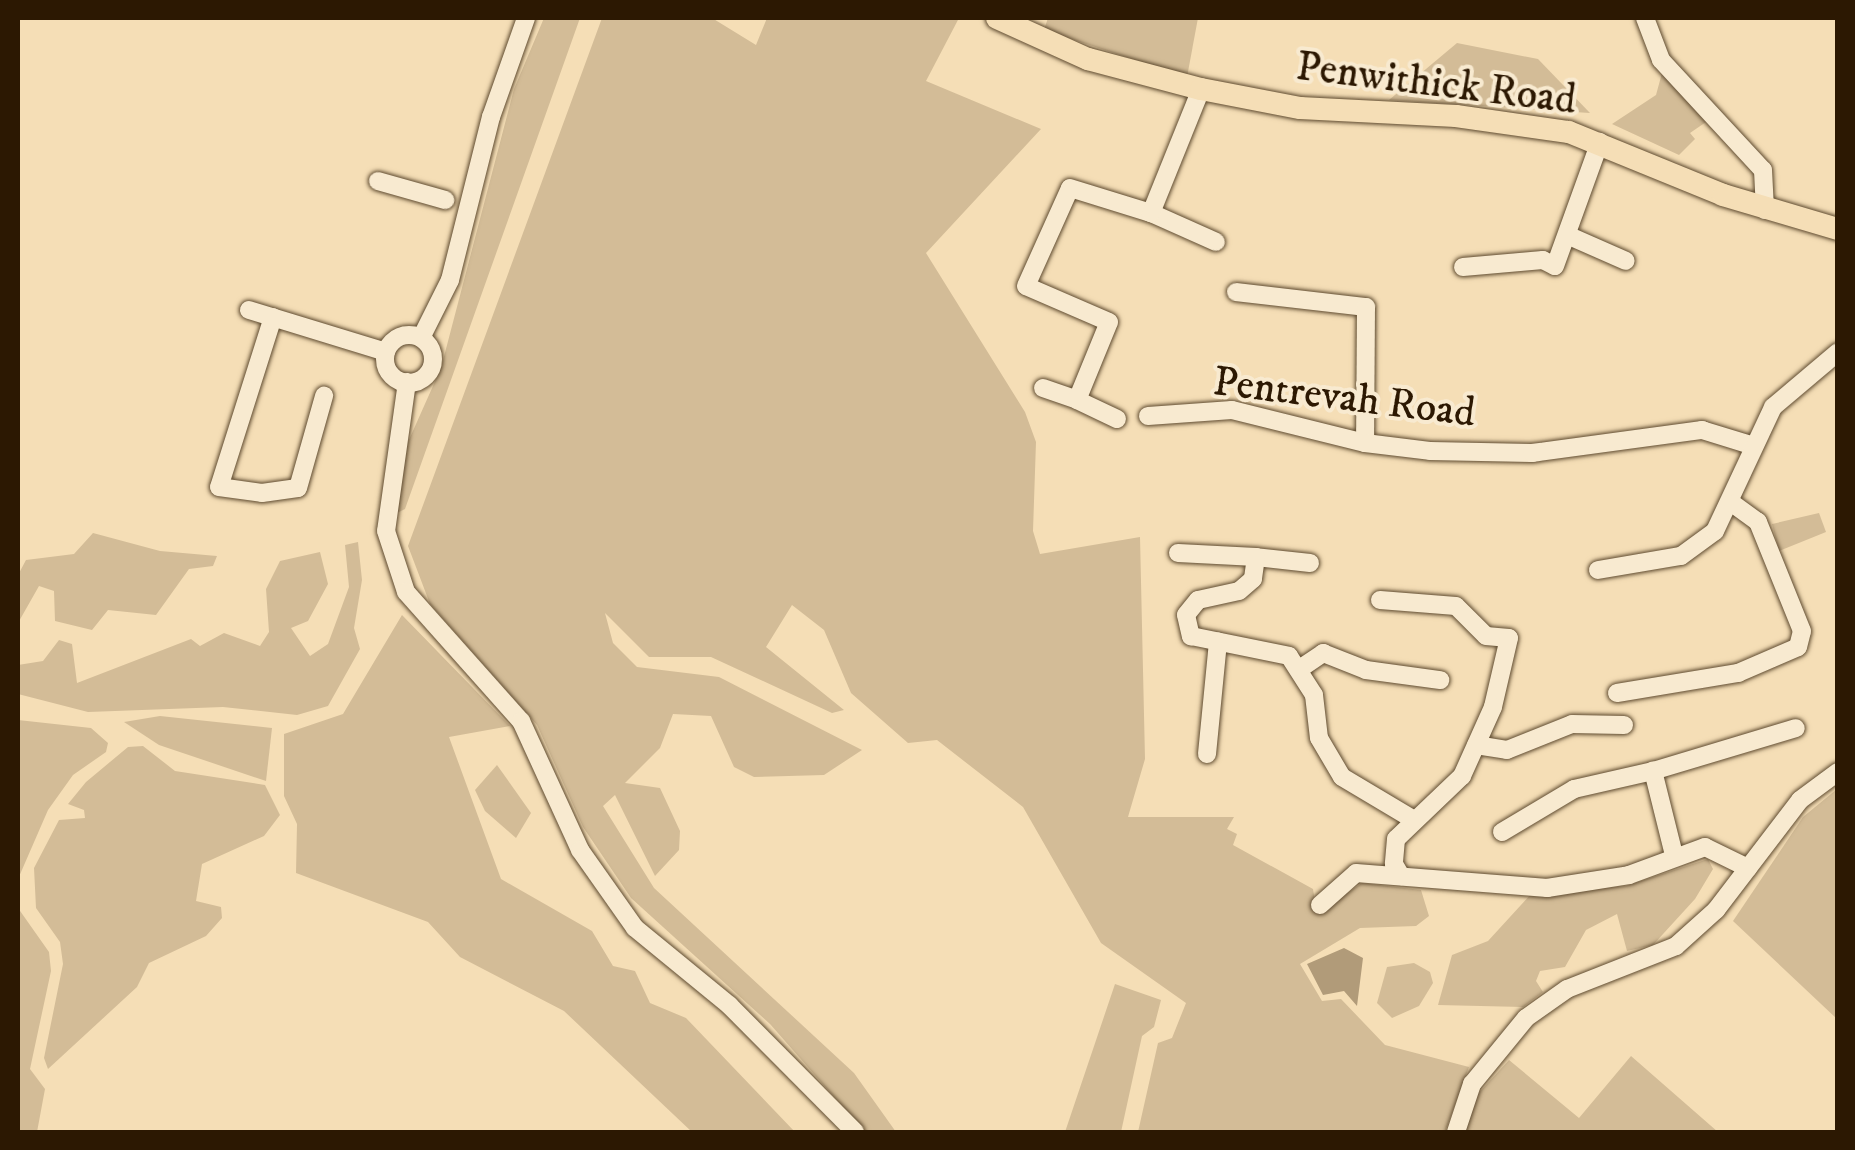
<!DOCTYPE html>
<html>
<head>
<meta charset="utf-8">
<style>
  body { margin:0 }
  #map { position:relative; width:1855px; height:1150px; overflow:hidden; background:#f5deb6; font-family:"IM FELL DW Pica",serif }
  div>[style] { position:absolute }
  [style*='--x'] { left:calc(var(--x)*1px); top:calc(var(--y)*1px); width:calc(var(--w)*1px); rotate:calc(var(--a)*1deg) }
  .green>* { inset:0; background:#d3bc97 }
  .water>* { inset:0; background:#b19b79 }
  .roads { filter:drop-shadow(0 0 2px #5e4a2f) drop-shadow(0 0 2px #5e4a2f) }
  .minor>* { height:18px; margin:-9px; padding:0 9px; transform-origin:9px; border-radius:9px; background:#f8ead0 }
  .minor>.ring { margin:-9px; padding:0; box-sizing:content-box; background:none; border:18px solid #f8ead0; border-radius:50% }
  .major>* { height:22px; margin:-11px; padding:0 11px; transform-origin:11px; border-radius:11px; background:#f5deb6 }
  span { translate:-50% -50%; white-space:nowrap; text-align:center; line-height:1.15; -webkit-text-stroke:8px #f8ead0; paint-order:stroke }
  .street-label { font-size:42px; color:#2c1802 }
  .frame { position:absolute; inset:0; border:20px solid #2c1802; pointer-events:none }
</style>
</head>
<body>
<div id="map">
  <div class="green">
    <div style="clip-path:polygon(544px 18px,580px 18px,405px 509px,397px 513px,408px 442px,441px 368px,514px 89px)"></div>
    <div style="clip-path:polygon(602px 18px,712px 18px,756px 45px,767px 18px,959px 18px,926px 81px,1041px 129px,926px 253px,1025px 412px,1036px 442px,1033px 531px,1040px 554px,1140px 537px,1145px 759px,1128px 817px,1234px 817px,1227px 829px,1237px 834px,1233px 845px,1313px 889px,1317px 914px,1362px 883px,1421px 890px,1429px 916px,1416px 926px,1360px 928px,1300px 964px,1322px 1001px,1341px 999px,1385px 1045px,1469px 1067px,1445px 1132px,1138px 1132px,1158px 1043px,1172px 1038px,1186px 1003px,1101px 943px,1023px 807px,937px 740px,908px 743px,851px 693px,824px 630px,792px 605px,766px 647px,844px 710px,832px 713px,711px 657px,649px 657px,605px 613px,613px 643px,637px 667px,719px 677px,862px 750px,824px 775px,754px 777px,734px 767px,711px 716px,673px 714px,660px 748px,625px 783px,660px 788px,680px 831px,679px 850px,655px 876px,615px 795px,603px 806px,654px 888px,854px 1073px,896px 1132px,865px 1132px,770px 1024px,631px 898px,583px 827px,537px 725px,430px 604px,408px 546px)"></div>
    <div style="clip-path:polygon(1048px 18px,1198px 18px,1187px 77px,1044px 30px)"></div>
    <div style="clip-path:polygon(1457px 43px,1538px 59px,1590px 113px,1389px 100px)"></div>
    <div style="clip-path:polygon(1662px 73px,1706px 122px,1690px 133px,1695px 139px,1679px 155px,1612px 124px,1656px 95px)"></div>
    <div style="clip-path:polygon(1819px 513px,1826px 532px,1779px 551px,1772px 524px)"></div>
    <div style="clip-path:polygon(93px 533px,160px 551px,217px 556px,213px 566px,189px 569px,156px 615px,108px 610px,92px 630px,55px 621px,54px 591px,39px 586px,18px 623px,18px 575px,26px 560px,74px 554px)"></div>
    <div style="clip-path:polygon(358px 542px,362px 580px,354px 628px,360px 649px,328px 706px,297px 715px,223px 707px,88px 712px,18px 694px,18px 665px,43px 661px,59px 640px,72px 644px,77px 683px,191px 639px,200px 646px,224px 633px,260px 646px,269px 632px,266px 589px,280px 561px,320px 552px,328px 584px,308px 621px,291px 628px,310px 656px,328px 644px,349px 587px,345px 545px)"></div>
    <div style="clip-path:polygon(402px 615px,510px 726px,449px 737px,501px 879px,592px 931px,613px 966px,635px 971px,650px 1003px,686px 1018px,795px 1132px,692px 1132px,564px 1011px,460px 957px,428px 922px,296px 873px,297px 824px,284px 796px,284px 734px,343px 714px)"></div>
    <div style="clip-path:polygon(160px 716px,272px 728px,266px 781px,159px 745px,124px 722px)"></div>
    <div style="clip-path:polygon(18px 720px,91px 728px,108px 743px,106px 752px,73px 775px,48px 810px,18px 879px)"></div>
    <div style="clip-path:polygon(143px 746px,175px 771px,265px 785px,280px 815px,264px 836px,202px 864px,196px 901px,221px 907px,222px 918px,206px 936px,149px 963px,137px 987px,48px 1069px,44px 1058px,63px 964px,60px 942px,36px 908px,34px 868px,59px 820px,85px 818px,84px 810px,68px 804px,86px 782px,128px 747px)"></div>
    <div style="clip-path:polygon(497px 765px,531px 813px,516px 838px,485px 811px,475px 790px)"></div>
    <div style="clip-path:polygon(1837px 789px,1837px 1019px,1733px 921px,1803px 817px)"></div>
    <div style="clip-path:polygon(1708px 859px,1713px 869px,1695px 899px,1653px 945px,1627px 951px,1617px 914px,1586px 930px,1565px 967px,1540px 971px,1536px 981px,1543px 992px,1523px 1007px,1438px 1005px,1452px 955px,1488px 941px,1531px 894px,1626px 886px)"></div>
    <div style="clip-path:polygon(18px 908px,49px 952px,51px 971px,30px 1069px,45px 1089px,37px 1132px,18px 1132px)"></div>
    <div style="clip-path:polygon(1414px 963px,1430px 972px,1433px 983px,1419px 1006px,1392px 1018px,1377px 1003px,1387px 967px)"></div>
    <div style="clip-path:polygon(1115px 984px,1161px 1000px,1154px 1027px,1142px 1036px,1121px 1132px,1065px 1132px)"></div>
    <div style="clip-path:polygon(1631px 1056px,1718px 1132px,1465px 1132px,1476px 1096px,1509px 1060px,1579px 1118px)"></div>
  </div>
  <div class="water">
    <div style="clip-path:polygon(1344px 948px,1363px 958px,1357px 1006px,1344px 991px,1323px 995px,1307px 964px)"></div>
  </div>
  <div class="roads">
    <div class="minor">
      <div style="--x:1645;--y:18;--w:45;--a:69.1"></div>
      <div style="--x:1661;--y:60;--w:150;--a:47.2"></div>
      <div style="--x:1763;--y:170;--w:40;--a:87.1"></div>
      <div style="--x:378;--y:181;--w:70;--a:15.8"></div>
      <div style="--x:1151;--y:213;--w:71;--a:24"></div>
      <div style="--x:1567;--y:235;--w:64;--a:23.8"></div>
      <div style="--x:1463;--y:267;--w:80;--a:-5"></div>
      <div style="--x:1543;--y:260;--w:13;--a:27"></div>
      <div style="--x:1555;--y:266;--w:132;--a:-70.1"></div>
      <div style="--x:1236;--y:292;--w:131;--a:6.6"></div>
      <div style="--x:1366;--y:307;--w:136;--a:90.4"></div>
      <div style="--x:249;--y:310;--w:143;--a:17"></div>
      <div style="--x:273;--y:317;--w:178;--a:107.6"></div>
      <div style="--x:219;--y:487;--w:43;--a:7.9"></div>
      <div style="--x:262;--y:493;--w:36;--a:-8"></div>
      <div style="--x:298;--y:488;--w:96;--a:-74.2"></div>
      <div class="ring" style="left:385px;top:335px;width:30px;height:30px"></div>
      <div style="--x:421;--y:338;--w:65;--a:-63.4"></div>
      <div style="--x:450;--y:280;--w:168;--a:-75.9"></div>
      <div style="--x:491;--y:117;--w:105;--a:-70.5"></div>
      <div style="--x:407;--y:382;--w:150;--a:98"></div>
      <div style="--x:386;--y:531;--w:64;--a:71.8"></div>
      <div style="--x:406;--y:592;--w:173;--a:48.3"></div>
      <div style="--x:521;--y:721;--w:142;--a:65.4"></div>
      <div style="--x:580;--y:850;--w:95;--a:54.8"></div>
      <div style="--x:635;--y:928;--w:122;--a:39.3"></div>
      <div style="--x:729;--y:1005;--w:179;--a:45.2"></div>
      <div style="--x:1043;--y:388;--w:36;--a:19"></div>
      <div style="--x:1148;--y:416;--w:84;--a:-4.1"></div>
      <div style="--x:1232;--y:410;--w:137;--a:13.9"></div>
      <div style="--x:1365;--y:443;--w:65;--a:7"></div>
      <div style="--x:1430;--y:451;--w:102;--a:1.1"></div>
      <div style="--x:1532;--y:453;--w:172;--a:-7.7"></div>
      <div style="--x:1702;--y:430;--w:54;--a:17.1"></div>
      <div style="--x:1117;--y:419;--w:44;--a:-154.6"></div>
      <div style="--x:1077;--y:400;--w:84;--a:-67.7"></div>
      <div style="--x:1109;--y:322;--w:90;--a:-156.6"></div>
      <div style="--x:1026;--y:286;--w:107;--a:-65.8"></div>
      <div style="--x:1070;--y:188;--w:85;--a:17.2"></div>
      <div style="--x:1151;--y:213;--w:134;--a:-68"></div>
      <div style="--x:1178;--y:553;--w:78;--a:2.9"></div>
      <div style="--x:1310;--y:563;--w:54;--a:-173.7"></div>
      <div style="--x:1256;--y:557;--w:22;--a:98"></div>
      <div style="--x:1253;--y:579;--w:18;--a:139"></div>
      <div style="--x:1239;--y:591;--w:42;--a:167.6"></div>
      <div style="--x:1198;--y:600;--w:19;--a:129"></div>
      <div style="--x:1186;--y:615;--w:22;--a:77"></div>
      <div style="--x:1191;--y:636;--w:100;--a:11.5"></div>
      <div style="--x:1289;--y:656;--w:46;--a:57.3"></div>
      <div style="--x:1314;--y:695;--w:43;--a:83.4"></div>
      <div style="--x:1319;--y:738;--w:45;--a:59.5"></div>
      <div style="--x:1342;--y:777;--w:84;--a:30.8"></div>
      <div style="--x:1598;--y:570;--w:84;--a:-9.6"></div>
      <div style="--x:1681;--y:556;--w:42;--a:-36.3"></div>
      <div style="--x:1715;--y:531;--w:137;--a:-64.9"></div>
      <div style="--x:1773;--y:407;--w:85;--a:-40.2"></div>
      <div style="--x:1380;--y:600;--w:76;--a:4.5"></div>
      <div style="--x:1456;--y:606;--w:42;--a:45"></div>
      <div style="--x:1486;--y:636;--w:23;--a:5"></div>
      <div style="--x:1509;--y:638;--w:71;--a:103.1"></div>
      <div style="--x:1493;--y:707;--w:76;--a:114.2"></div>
      <div style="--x:1462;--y:776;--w:91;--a:136.3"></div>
      <div style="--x:1396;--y:839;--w:25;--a:95"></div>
      <div style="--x:1394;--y:864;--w:14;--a:60"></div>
      <div style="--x:1301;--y:668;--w:27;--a:-34"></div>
      <div style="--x:1323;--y:653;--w:46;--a:21.6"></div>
      <div style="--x:1366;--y:670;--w:75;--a:7.7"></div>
      <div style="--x:1617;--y:693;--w:123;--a:-9.4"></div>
      <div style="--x:1738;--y:673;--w:65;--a:-23.4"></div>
      <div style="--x:1798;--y:647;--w:16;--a:-76"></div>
      <div style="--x:1802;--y:631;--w:118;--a:-112"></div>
      <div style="--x:1758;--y:522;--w:31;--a:-144"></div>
      <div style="--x:1476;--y:745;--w:31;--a:9"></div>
      <div style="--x:1507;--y:750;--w:70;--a:-21.8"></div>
      <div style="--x:1572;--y:724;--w:52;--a:1.1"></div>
      <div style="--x:1207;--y:754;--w:113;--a:-84.4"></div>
      <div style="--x:1502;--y:832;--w:84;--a:-30.8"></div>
      <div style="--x:1574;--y:789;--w:81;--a:-12.8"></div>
      <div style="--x:1674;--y:855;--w:87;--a:-104"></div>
      <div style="--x:1653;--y:771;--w:149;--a:-16.7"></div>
      <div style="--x:1320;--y:905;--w:48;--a:-41.6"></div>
      <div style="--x:1356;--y:873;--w:192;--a:4.5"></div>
      <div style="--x:1547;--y:888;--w:83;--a:-9"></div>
      <div style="--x:1629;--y:875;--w:81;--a:-20.2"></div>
      <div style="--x:1705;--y:847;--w:48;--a:26"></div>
      <div style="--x:1456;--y:1132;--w:51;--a:-71.6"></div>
      <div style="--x:1472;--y:1084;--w:85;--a:-50.7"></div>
      <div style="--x:1526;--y:1018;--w:50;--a:-35.3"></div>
      <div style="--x:1567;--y:989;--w:117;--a:-21.5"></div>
      <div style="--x:1676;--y:946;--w:54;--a:-42"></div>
      <div style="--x:1716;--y:910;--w:138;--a:-52.6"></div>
      <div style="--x:1800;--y:800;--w:47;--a:-36.4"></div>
    </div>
    <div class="major">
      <div style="--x:997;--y:18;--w:100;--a:24.3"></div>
      <div style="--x:1088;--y:59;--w:117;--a:14.9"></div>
      <div style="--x:1201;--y:89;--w:101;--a:10.9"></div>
      <div style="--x:1300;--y:108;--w:156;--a:2.9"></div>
      <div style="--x:1456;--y:116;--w:114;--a:8.1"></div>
      <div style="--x:1569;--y:132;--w:166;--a:22.2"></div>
      <div style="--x:1723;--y:195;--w:120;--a:16.5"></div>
    </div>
  </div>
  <div class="street-label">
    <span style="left:1436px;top:84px;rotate:7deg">Penwithick Road</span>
    <span style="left:1344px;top:398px;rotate:7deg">Pentrevah Road</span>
  </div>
  <div class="frame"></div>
</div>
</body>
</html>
